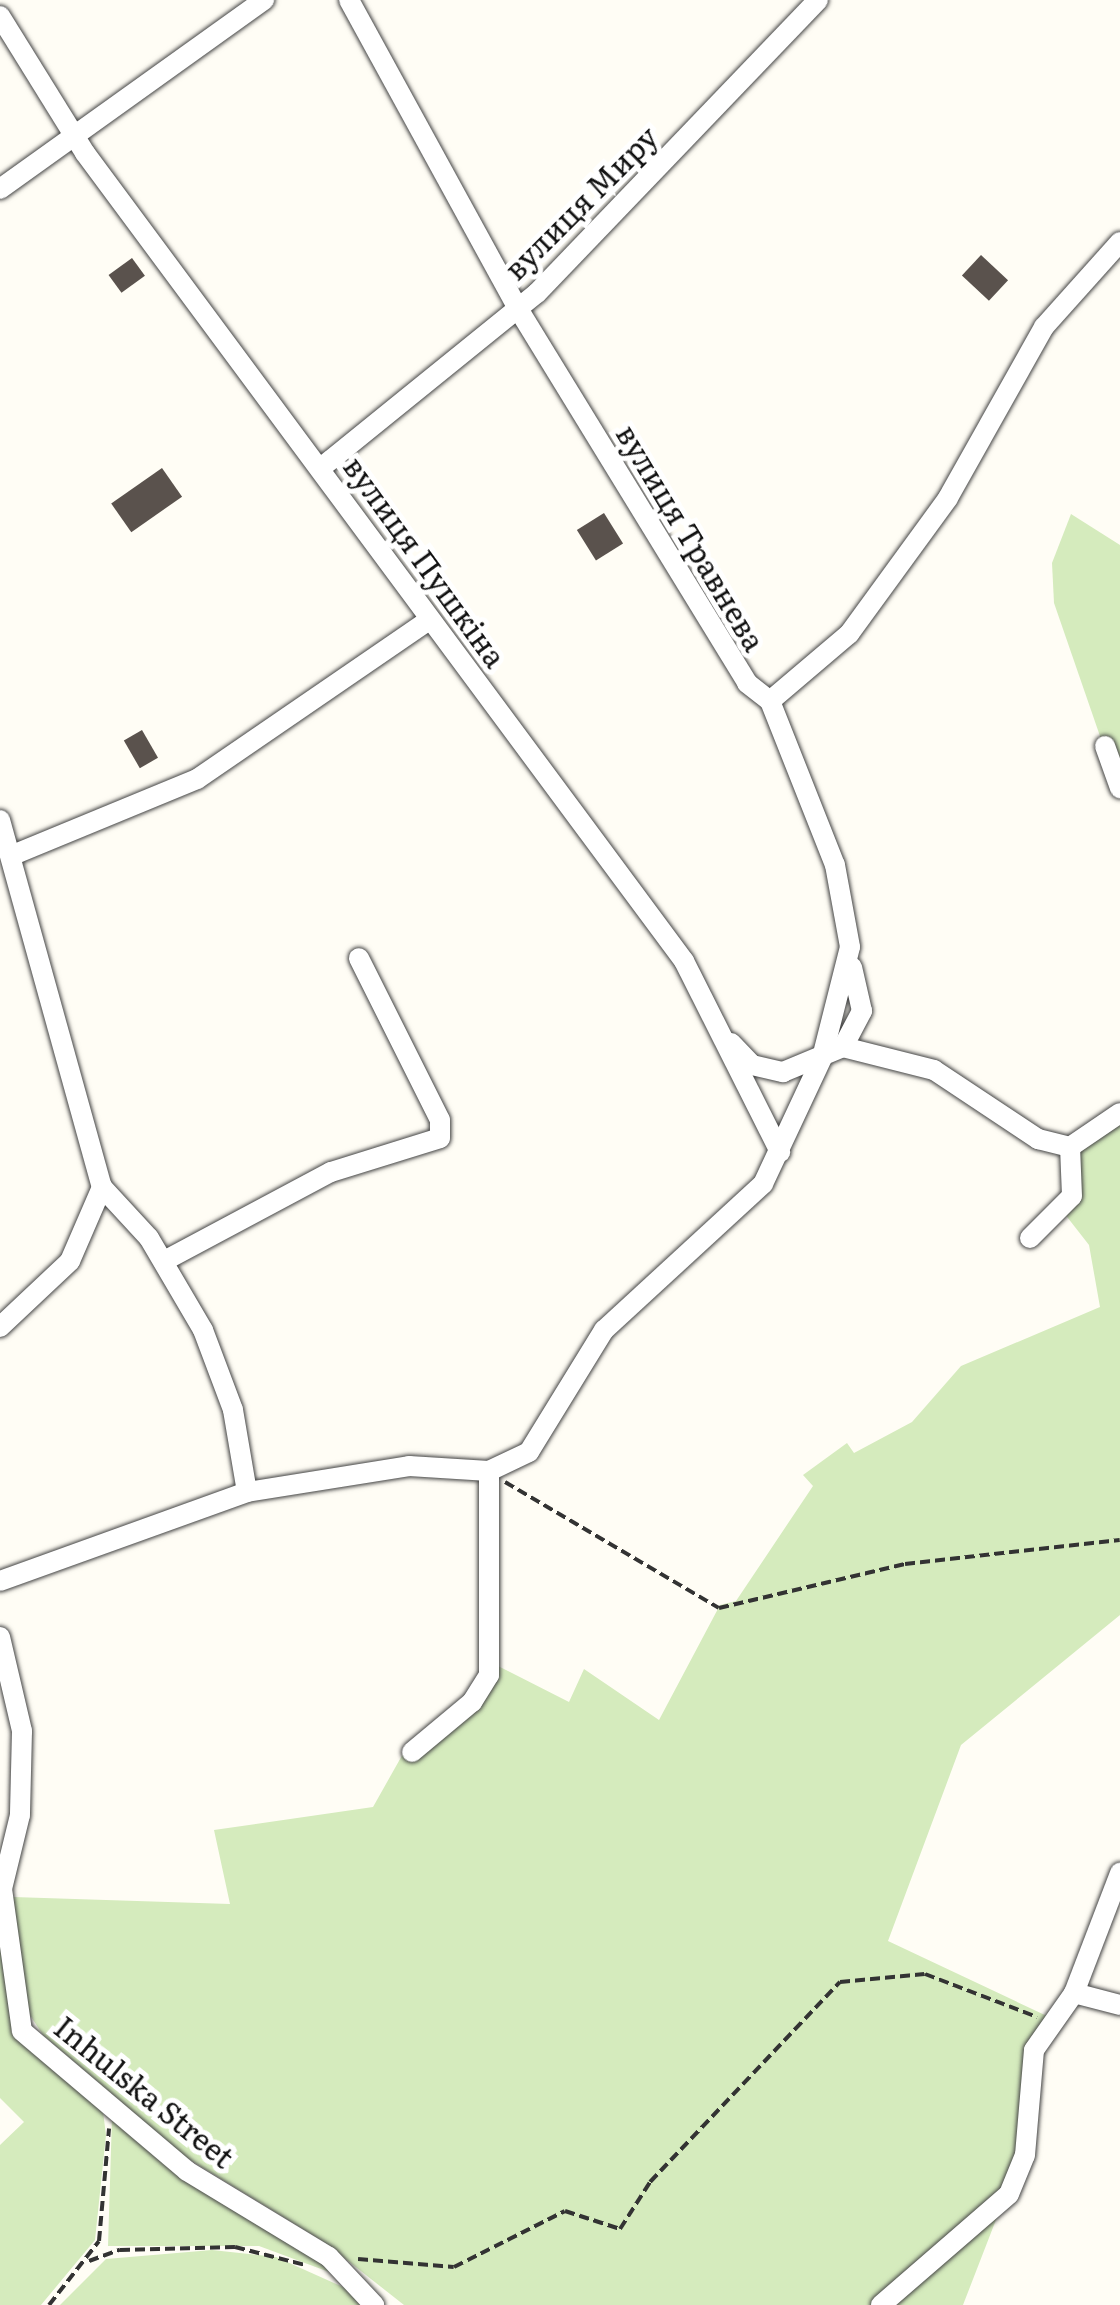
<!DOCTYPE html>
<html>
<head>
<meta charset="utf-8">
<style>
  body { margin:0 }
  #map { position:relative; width:1120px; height:2305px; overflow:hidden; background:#fffdf5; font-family:Literata,serif }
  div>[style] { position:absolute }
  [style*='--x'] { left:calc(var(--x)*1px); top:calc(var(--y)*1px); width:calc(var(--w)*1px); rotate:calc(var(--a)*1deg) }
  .green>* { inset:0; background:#d5ebbd }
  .building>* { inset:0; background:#5a524d; transform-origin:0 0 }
  .path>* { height:4px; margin-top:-2px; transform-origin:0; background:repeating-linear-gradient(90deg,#333 0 10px,transparent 0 15px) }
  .roads { filter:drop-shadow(0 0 2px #444) drop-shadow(0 0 2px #444) }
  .street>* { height:20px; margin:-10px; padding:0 10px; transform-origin:10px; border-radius:10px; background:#fff }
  span { translate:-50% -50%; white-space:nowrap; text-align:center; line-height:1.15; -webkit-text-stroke:10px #fff; paint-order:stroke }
  .street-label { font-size:30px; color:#111 }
</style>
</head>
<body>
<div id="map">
  <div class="green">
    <div style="clip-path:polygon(1071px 514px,1120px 545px,1120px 794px,1054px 603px,1052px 563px)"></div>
    <div style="clip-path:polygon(1120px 1108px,1120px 1615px,961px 1745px,888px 1941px,1047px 2016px,1032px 2127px,963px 2305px,404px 2305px,324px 2242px,187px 2158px,43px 2035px,26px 2009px,13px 1897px,230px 1904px,214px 1830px,373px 1807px,404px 1752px,415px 1755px,496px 1665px,569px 1702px,584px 1669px,659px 1720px,720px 1605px,736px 1601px,813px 1486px,803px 1475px,847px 1443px,854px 1453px,912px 1422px,961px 1366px,1100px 1307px,1089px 1245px,1064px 1213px,1081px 1141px)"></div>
    <div style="clip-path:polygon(0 1925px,16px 2030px,102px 2104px,106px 2135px,95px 2240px,41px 2305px,0 2305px,0 2145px,24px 2122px,0 2098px)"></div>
    <div style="clip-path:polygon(112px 2117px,340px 2276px,259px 2246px,108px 2246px)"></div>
    <div style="clip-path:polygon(212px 2250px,276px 2257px,383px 2305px,60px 2305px,106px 2259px)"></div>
  </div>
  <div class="building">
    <div style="left:981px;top:255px;width:37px;height:28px;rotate:43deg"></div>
    <div style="left:132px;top:258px;width:22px;height:29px;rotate:54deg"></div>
    <div style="left:162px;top:468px;width:35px;height:62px;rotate:55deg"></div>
    <div style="left:604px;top:513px;width:36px;height:32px;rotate:58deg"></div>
    <div style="left:142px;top:730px;width:32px;height:21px;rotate:60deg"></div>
  </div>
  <div class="path">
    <div style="--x:505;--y:1482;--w:248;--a:30.5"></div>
    <div style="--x:719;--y:1608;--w:191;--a:-13.3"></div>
    <div style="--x:905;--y:1564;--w:216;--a:-6.4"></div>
    <div style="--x:358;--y:2259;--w:96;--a:4.8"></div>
    <div style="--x:454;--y:2267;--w:124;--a:-26.8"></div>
    <div style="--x:565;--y:2211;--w:58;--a:18.1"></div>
    <div style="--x:620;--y:2229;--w:56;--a:-57.4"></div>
    <div style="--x:650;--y:2182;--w:276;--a:-46.5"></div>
    <div style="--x:840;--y:1982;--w:85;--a:-5.4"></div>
    <div style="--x:925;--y:1974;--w:120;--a:21"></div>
    <div style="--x:89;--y:2261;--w:33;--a:-20"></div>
    <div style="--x:120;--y:2250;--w:115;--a:-1.5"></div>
    <div style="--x:235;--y:2247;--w:72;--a:14.4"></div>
    <div style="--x:49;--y:2305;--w:81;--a:-52"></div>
    <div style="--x:99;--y:2241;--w:113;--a:-84.9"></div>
  </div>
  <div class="roads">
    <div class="street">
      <div style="--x:349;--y:0;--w:350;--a:61.3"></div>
      <div style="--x:517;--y:307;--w:441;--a:58.5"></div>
      <div style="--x:747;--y:683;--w:29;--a:38"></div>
      <div style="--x:770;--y:701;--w:176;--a:68.4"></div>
      <div style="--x:835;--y:865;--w:83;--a:79.6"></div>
      <div style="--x:850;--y:947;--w:114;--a:104.2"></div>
      <div style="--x:822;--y:1058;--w:139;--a:115.1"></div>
      <div style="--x:763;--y:1184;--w:216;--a:137.4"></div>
      <div style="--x:604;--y:1330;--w:143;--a:121.6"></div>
      <div style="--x:529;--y:1452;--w:44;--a:154.6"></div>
      <div style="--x:489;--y:1471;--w:204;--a:90"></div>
      <div style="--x:489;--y:1675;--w:32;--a:122"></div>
      <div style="--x:472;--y:1702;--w:78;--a:140.2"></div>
      <div style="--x:0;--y:16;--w:161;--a:58.2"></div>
      <div style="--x:85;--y:153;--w:1006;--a:53.45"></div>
      <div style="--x:684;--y:961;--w:214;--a:63.3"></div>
      <div style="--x:0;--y:189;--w:325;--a:-35.6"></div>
      <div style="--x:322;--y:467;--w:277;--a:-39"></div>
      <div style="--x:537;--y:293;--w:406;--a:-46.2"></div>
      <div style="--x:770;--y:701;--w:104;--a:-40.3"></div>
      <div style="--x:849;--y:634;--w:168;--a:-53.9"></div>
      <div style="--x:948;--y:498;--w:196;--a:-60.7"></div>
      <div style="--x:1044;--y:327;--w:114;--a:-48.2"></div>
      <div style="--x:1105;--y:746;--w:45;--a:70.3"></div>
      <div style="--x:0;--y:820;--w:381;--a:74.5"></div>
      <div style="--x:102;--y:1187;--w:69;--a:47.3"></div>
      <div style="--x:149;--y:1238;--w:107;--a:59.6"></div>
      <div style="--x:203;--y:1330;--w:85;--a:69.4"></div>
      <div style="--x:233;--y:1410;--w:83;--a:80.3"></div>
      <div style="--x:13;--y:855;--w:199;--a:-22.4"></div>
      <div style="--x:197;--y:779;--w:281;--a:-34.4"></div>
      <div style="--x:731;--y:1043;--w:30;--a:46"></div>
      <div style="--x:752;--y:1065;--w:32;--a:13"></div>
      <div style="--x:783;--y:1072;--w:65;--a:-22.6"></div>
      <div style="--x:843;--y:1047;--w:41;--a:-62.2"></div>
      <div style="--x:862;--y:1011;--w:45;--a:-102.8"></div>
      <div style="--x:843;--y:1047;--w:94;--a:14.2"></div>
      <div style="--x:934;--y:1070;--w:125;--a:33.6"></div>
      <div style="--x:1038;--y:1139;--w:33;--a:14"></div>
      <div style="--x:1030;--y:1238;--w:59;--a:-45"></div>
      <div style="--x:1072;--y:1196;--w:49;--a:-92.3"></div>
      <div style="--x:1070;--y:1147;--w:60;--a:-34.2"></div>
      <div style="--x:164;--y:1261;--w:189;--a:-28.1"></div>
      <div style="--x:331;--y:1172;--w:114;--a:-17.3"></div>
      <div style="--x:440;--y:1138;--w:18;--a:-90"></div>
      <div style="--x:440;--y:1120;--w:181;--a:-116.6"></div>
      <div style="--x:0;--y:1327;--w:96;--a:-43.3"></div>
      <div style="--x:70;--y:1261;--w:81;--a:-66.6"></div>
      <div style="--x:0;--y:1581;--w:263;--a:-19.8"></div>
      <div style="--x:247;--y:1492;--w:164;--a:-9.1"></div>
      <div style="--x:409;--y:1466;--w:80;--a:3.6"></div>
      <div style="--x:0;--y:1637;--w:97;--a:76.8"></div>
      <div style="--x:22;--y:1731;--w:84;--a:91.4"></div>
      <div style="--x:20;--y:1815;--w:76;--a:103.7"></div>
      <div style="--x:2;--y:1889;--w:143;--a:82"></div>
      <div style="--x:22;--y:2031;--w:216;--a:40.3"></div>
      <div style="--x:187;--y:2171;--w:166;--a:31.2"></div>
      <div style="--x:329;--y:2257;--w:66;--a:46.8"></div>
      <div style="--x:1074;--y:1993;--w:48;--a:14.6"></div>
      <div style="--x:881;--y:2305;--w:169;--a:-40.9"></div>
      <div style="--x:1009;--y:2194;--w:42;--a:-67.7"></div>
      <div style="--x:1025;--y:2155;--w:105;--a:-85.1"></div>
      <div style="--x:1034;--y:2050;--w:70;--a:-54.9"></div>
      <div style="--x:1074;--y:1993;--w:129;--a:-69"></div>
    </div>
  </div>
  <div class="street-label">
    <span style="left:580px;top:202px;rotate:-45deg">вулиця Миру</span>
    <span style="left:692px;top:537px;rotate:59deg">вулиця Травнева</span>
    <span style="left:426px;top:561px;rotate:54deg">вулиця Пушкіна</span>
    <span style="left:145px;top:2091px;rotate:39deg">Inhulska Street</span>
  </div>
</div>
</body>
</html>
